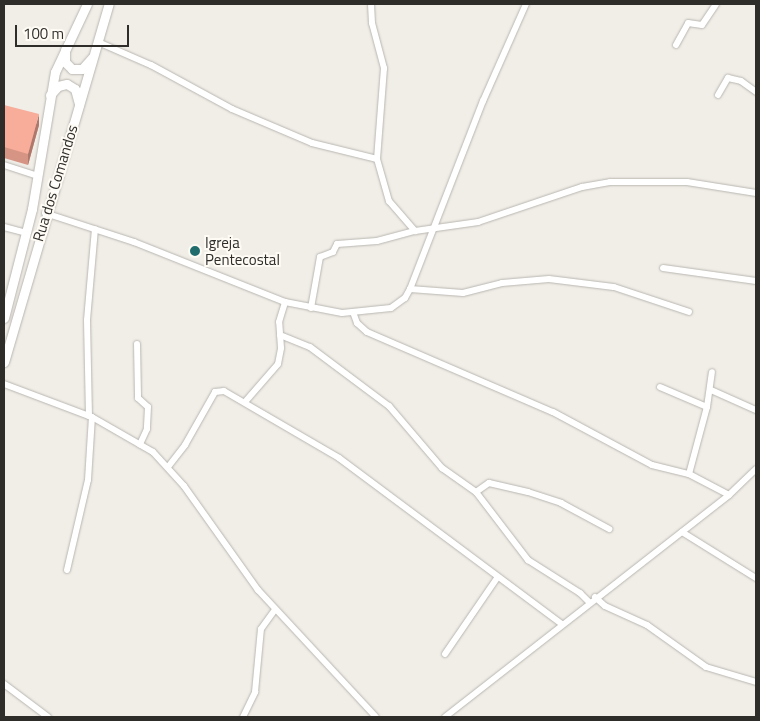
<!DOCTYPE html>
<html>
<head>
<meta charset="utf-8">
<style>
  body { margin:0 }
  #map { position:relative; width:760px; height:721px; overflow:hidden; background:#f1eee8; font-family:"Titillium Web",sans-serif }
  div>[style] { position:absolute }
  [style*='--x'] { left:calc(var(--x)*1px); top:calc(var(--y)*1px); width:calc(var(--w)*1px); rotate:calc(var(--a)*1deg) }
  .roads { filter:drop-shadow(0 0 1px #b9b6b0) drop-shadow(0 0 1px #b9b6b0) }
  .street>* { height:6px; margin:-3px; padding:0 3px; transform-origin:3px; border-radius:3px; background:#fff }
  .secondary>* { height:9px; margin:-4.5px; padding:0 4.5px; transform-origin:4.5px; border-radius:4.5px; background:#fff }
  .wall>* { inset:0; background:#d59484 }
  .shaded-wall>* { inset:0; background:#ae786c }
  .building>* { inset:0; background:#f8ac9a }
  .dots>* { width:14px; height:14px; translate:-50% -50%; box-sizing:border-box; border:2px solid #fefbf5; border-radius:50% }
  span { translate:-50% -50%; white-space:nowrap; text-align:center; line-height:1.15; -webkit-text-stroke:4px #fefbf5; paint-order:stroke }
  .street-label { font-size:15px; color:#2e2d2a }
  .poi-label { font-size:15px; color:#2e2d2a }
  .left { translate:0 -50%; text-align:left }
  .frame { position:absolute; inset:0; border:5px solid #2e2d2a; pointer-events:none }
  .scale { position:absolute; left:15px; top:25px; width:114px; height:22px; box-sizing:border-box; border:2px solid #2e2d2a; border-top:0; padding-left:6px; font-size:15px; line-height:18px; white-space:nowrap; color:#2e2d2a; -webkit-text-stroke:4px #fefbf5; paint-order:stroke }
</style>
</head>
<body>
<div id="map">
  <div class="roads">
    <div class="street">
      <div style="--x:371;--y:4;--w:19;--a:87"></div>
      <div style="--x:372;--y:23;--w:47;--a:75.1"></div>
      <div style="--x:384;--y:68;--w:91;--a:94.4"></div>
      <div style="--x:377;--y:159;--w:44;--a:74.1"></div>
      <div style="--x:389;--y:201;--w:40;--a:49"></div>
      <div style="--x:98;--y:42;--w:58;--a:23.5"></div>
      <div style="--x:151;--y:65;--w:92;--a:28.5"></div>
      <div style="--x:232;--y:109;--w:87;--a:23"></div>
      <div style="--x:312;--y:143;--w:67;--a:13.8"></div>
      <div style="--x:676;--y:45;--w:25;--a:-61"></div>
      <div style="--x:688;--y:23;--w:14;--a:8"></div>
      <div style="--x:702;--y:25;--w:25;--a:-56"></div>
      <div style="--x:718;--y:95;--w:20;--a:-60"></div>
      <div style="--x:728;--y:78;--w:13;--a:13"></div>
      <div style="--x:741;--y:81;--w:19;--a:36"></div>
      <div style="--x:4;--y:165;--w:36;--a:18"></div>
      <div style="--x:45;--y:213;--w:94;--a:18"></div>
      <div style="--x:134;--y:242;--w:162;--a:21.7"></div>
      <div style="--x:285;--y:302;--w:58;--a:10.9"></div>
      <div style="--x:342;--y:313;--w:49;--a:-5.8"></div>
      <div style="--x:391;--y:308;--w:17;--a:-36"></div>
      <div style="--x:405;--y:298;--w:10;--a:-61"></div>
      <div style="--x:410;--y:289;--w:202;--a:-68.8"></div>
      <div style="--x:483;--y:101;--w:106;--a:-66.1"></div>
      <div style="--x:4;--y:227;--w:24;--a:15"></div>
      <div style="--x:663;--y:268;--w:94;--a:8"></div>
      <div style="--x:410;--y:289;--w:53;--a:4.3"></div>
      <div style="--x:463;--y:293;--w:40;--a:-14.4"></div>
      <div style="--x:502;--y:283;--w:47;--a:-4.9"></div>
      <div style="--x:549;--y:279;--w:65;--a:7"></div>
      <div style="--x:614;--y:287;--w:79;--a:18.4"></div>
      <div style="--x:311;--y:308;--w:52;--a:-80"></div>
      <div style="--x:320;--y:257;--w:14;--a:-21"></div>
      <div style="--x:333;--y:252;--w:9;--a:-63"></div>
      <div style="--x:337;--y:244;--w:40;--a:-4.3"></div>
      <div style="--x:377;--y:241;--w:39;--a:-15"></div>
      <div style="--x:415;--y:231;--w:64;--a:-8.1"></div>
      <div style="--x:478;--y:222;--w:110;--a:-18.6"></div>
      <div style="--x:582;--y:187;--w:28;--a:-10"></div>
      <div style="--x:610;--y:182;--w:77;--a:0"></div>
      <div style="--x:687;--y:182;--w:70;--a:9.1"></div>
      <div style="--x:353;--y:312;--w:12;--a:70"></div>
      <div style="--x:357;--y:323;--w:13;--a:42"></div>
      <div style="--x:367;--y:332;--w:202;--a:23.3"></div>
      <div style="--x:553;--y:412;--w:112;--a:28.2"></div>
      <div style="--x:652;--y:465;--w:38;--a:14"></div>
      <div style="--x:689;--y:474;--w:45;--a:27.7"></div>
      <div style="--x:280;--y:335;--w:32;--a:22"></div>
      <div style="--x:310;--y:347;--w:99;--a:36.8"></div>
      <div style="--x:389;--y:406;--w:82;--a:49.5"></div>
      <div style="--x:442;--y:468;--w:42;--a:35.2"></div>
      <div style="--x:476;--y:492;--w:86;--a:52.6"></div>
      <div style="--x:528;--y:560;--w:62;--a:32.4"></div>
      <div style="--x:580;--y:593;--w:13;--a:45"></div>
      <div style="--x:137;--y:344;--w:54;--a:88.9"></div>
      <div style="--x:138;--y:398;--w:13;--a:42"></div>
      <div style="--x:148;--y:407;--w:22;--a:93"></div>
      <div style="--x:147;--y:429;--w:17;--a:115"></div>
      <div style="--x:4;--y:384;--w:94;--a:20.6"></div>
      <div style="--x:92;--y:417;--w:70;--a:29.8"></div>
      <div style="--x:153;--y:452;--w:46;--a:47.6"></div>
      <div style="--x:184;--y:486;--w:128;--a:54.6"></div>
      <div style="--x:258;--y:590;--w:173;--a:47.1"></div>
      <div style="--x:660;--y:387;--w:51;--a:23.1"></div>
      <div style="--x:711;--y:390;--w:49;--a:24"></div>
      <div style="--x:245;--y:402;--w:50;--a:-49"></div>
      <div style="--x:278;--y:364;--w:16;--a:-79"></div>
      <div style="--x:281;--y:348;--w:26;--a:-94"></div>
      <div style="--x:279;--y:322;--w:21;--a:-73"></div>
      <div style="--x:89;--y:416;--w:96;--a:-91.2"></div>
      <div style="--x:87;--y:320;--w:91;--a:-85"></div>
      <div style="--x:168;--y:467;--w:28;--a:-52"></div>
      <div style="--x:185;--y:445;--w:61;--a:-60.5"></div>
      <div style="--x:215;--y:392;--w:9;--a:-6"></div>
      <div style="--x:224;--y:391;--w:133;--a:30.2"></div>
      <div style="--x:339;--y:458;--w:278;--a:36.7"></div>
      <div style="--x:689;--y:474;--w:69;--a:-75"></div>
      <div style="--x:707;--y:407;--w:35;--a:-82"></div>
      <div style="--x:476;--y:492;--w:16;--a:-35"></div>
      <div style="--x:489;--y:483;--w:40;--a:13"></div>
      <div style="--x:528;--y:492;--w:35;--a:18"></div>
      <div style="--x:561;--y:503;--w:55;--a:28.4"></div>
      <div style="--x:682;--y:532;--w:87;--a:31.9"></div>
      <div style="--x:67;--y:570;--w:92;--a:-76.9"></div>
      <div style="--x:88;--y:480;--w:63;--a:-86.4"></div>
      <div style="--x:595;--y:597;--w:13;--a:42"></div>
      <div style="--x:605;--y:606;--w:46;--a:24.3"></div>
      <div style="--x:647;--y:625;--w:72;--a:35.4"></div>
      <div style="--x:706;--y:667;--w:52;--a:16.7"></div>
      <div style="--x:445;--y:654;--w:92;--a:-55.6"></div>
      <div style="--x:4;--y:684;--w:55;--a:36.9"></div>
      <div style="--x:243;--y:717;--w:28;--a:-64"></div>
      <div style="--x:255;--y:692;--w:63;--a:-84.6"></div>
      <div style="--x:261;--y:629;--w:24;--a:-54"></div>
      <div style="--x:445;--y:717;--w:360;--a:-38"></div>
      <div style="--x:729;--y:495;--w:37;--a:-44"></div>
    </div>
    <div class="secondary">
      <div style="--x:65;--y:50;--w:12;--a:90"></div>
      <div style="--x:65;--y:62;--w:10;--a:45"></div>
      <div style="--x:72;--y:69;--w:10;--a:0"></div>
      <div style="--x:82;--y:69;--w:15;--a:-48"></div>
      <div style="--x:50;--y:95;--w:12;--a:-48"></div>
      <div style="--x:58;--y:86;--w:9;--a:-13"></div>
      <div style="--x:67;--y:84;--w:9;--a:32"></div>
      <div style="--x:75;--y:89;--w:16;--a:75"></div>
      <div style="--x:4;--y:318;--w:113;--a:-75.6"></div>
      <div style="--x:32;--y:209;--w:139;--a:-80.5"></div>
      <div style="--x:55;--y:72;--w:75;--a:-64.8"></div>
      <div style="--x:4;--y:362;--w:373;--a:-73.7"></div>
    </div>
  </div>
  <div class="wall">
    <div style="clip-path:polygon(4px 105px,39px 125px,28px 165px,4px 158px)"></div>
  </div>
  <div class="shaded-wall">
    <div style="clip-path:polygon(39px 114px,39px 125px,28px 165px,28px 154px)"></div>
  </div>
  <div class="building">
    <div style="clip-path:polygon(4px 105px,39px 114px,28px 154px,4px 147px)"></div>
  </div>
  <div class="dots">
    <div style="left:195px;top:251px;background:#216d6e"></div>
  </div>
  <div class="street-label">
    <span style="left:55px;top:183px;rotate:-73deg">Rua dos Comandos</span>
  </div>
  <div class="poi-label">
    <span class="left" style="left:205px;top:251px">Igreja<br>Pentecostal</span>
  </div>
  <div class="frame"></div>
  <div class="scale">100 m</div>
</div>
</body>
</html>
